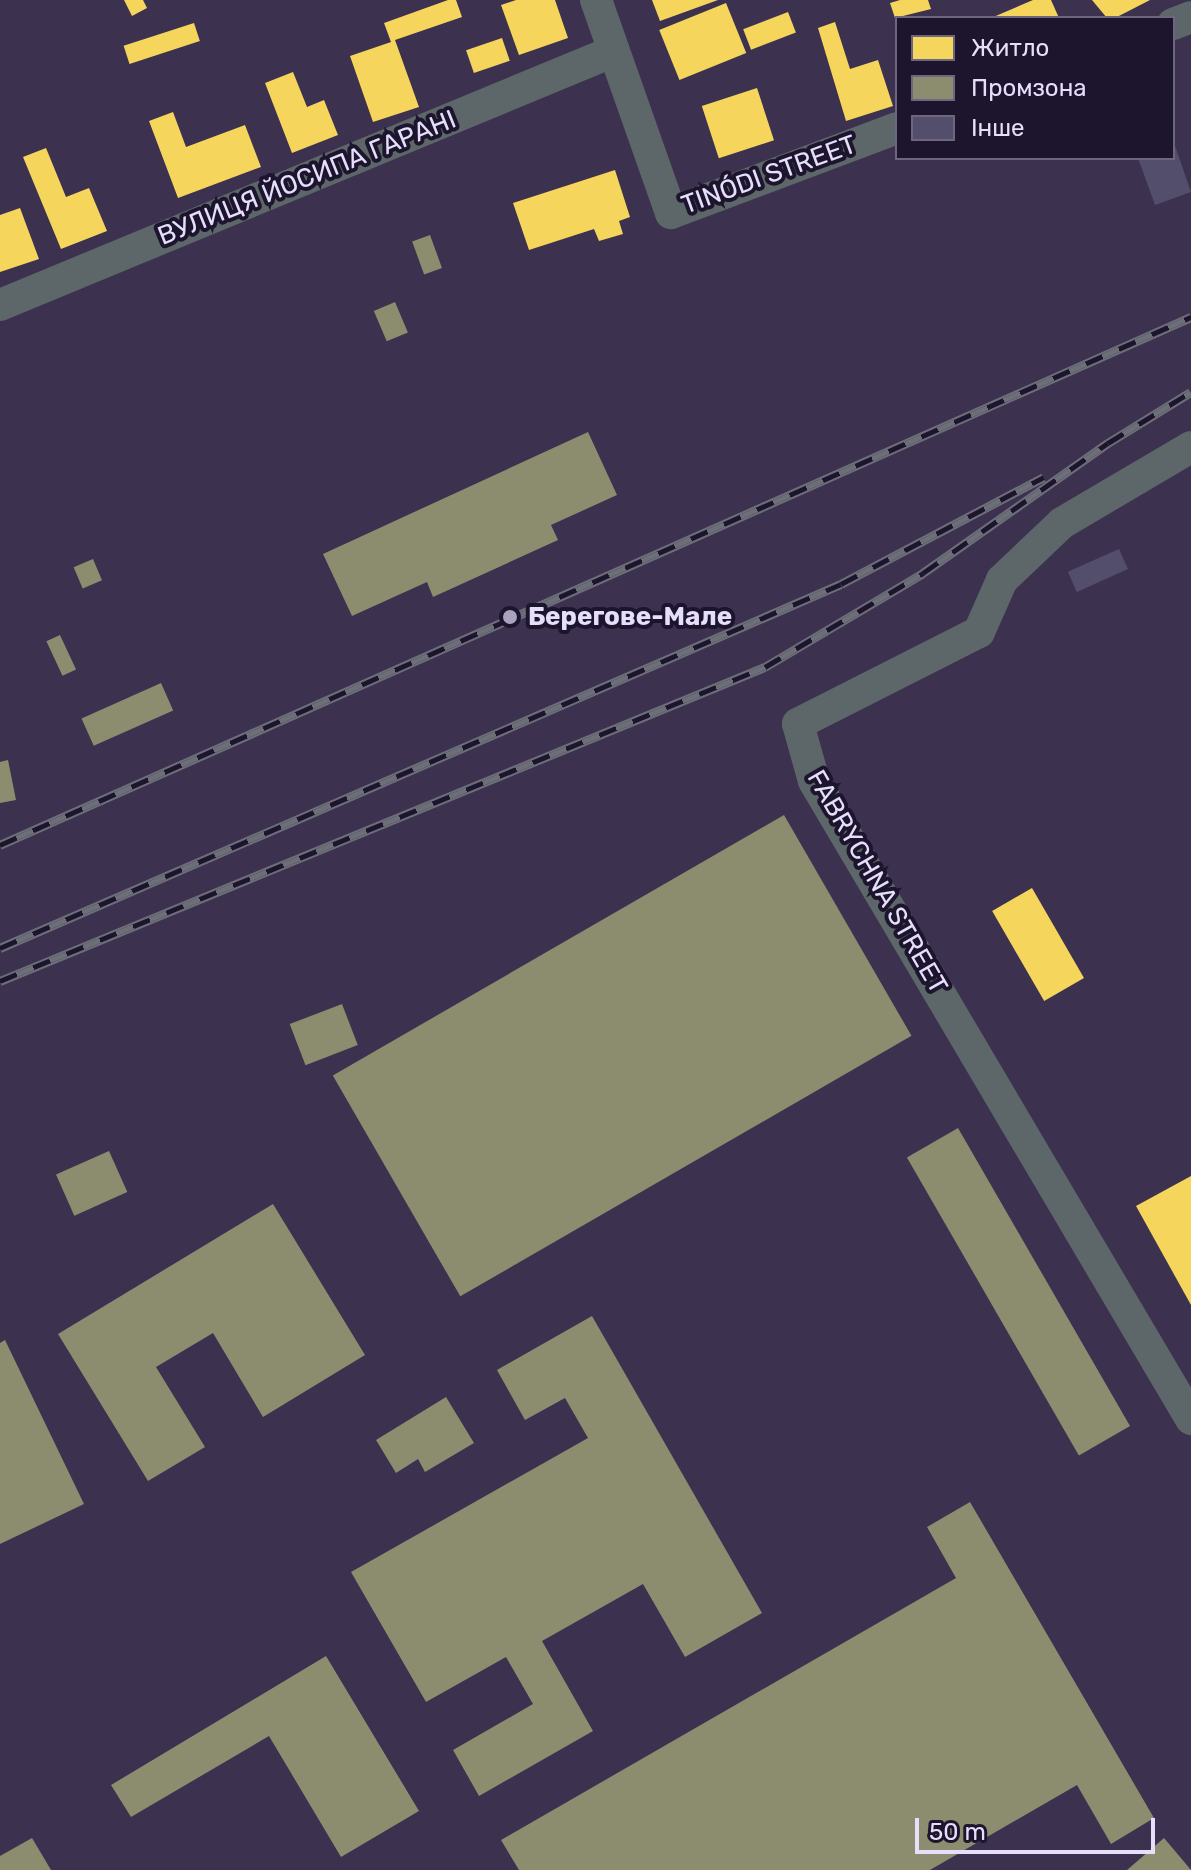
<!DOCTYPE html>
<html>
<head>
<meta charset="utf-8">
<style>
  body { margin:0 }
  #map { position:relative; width:1191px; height:1870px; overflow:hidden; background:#3c3250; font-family:Rubik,sans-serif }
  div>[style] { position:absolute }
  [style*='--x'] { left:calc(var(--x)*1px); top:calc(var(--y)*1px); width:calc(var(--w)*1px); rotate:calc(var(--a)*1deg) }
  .homes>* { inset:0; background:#f6d55c; transform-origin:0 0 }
  .industry>* { inset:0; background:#8c8c6e; transform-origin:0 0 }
  .building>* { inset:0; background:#524e6c; transform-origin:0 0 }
  .minor>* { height:32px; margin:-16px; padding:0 16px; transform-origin:16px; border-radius:16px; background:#5d6668 }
  .rail>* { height:9px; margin-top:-4.5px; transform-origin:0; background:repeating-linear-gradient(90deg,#1d152e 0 18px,#6c6e78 0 36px); box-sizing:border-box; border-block:2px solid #6c6e78 }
  .dots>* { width:22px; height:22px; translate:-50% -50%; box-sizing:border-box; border:4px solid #1d152e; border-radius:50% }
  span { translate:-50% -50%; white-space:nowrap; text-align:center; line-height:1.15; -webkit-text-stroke:8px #1d152e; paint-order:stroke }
  .street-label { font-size:26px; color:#e5dffb }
  .poi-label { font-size:26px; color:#e5dffb; font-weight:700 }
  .left { translate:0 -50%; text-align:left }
  .legend { position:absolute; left:895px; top:16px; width:280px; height:144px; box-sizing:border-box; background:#1d152e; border:2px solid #6d6680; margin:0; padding:10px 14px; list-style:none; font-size:24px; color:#e5dffb }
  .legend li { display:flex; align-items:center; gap:16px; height:40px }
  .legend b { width:40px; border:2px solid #6d6680 }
  .scale { position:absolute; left:915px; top:1818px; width:240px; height:36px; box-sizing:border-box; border:4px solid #e5dffb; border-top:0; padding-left:10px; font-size:24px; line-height:28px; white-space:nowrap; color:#e5dffb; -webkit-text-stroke:6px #1d152e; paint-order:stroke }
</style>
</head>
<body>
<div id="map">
  <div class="homes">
    <div style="clip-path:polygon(124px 0,143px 0,147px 8px,132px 16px)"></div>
    <div style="clip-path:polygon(448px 0,456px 0,462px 17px,395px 40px,419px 107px,373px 122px,350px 56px,391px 42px,384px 23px)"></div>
    <div style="clip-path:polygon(516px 0,555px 0,568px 38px,519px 55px,501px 5px)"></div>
    <div style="clip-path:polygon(652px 0,718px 0,660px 21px)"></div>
    <div style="clip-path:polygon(900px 0,928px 0,931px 9px,895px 18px,890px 3px)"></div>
    <div style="clip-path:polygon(1033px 0,1051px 0,1059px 18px,991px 18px)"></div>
    <div style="clip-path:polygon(1092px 0,1150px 0,1115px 18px,1107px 18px)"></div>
    <div style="left:726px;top:3px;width:54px;height:72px;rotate:68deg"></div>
    <div style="left:788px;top:12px;width:22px;height:48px;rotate:69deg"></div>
    <div style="clip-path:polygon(835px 22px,850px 69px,878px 60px,893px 106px,846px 121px,818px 28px)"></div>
    <div style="left:194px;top:23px;width:19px;height:74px;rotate:72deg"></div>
    <div style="left:502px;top:38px;width:24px;height:38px;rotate:71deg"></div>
    <div style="clip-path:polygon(293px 72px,307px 107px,324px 100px,338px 135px,292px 153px,265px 83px)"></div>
    <div style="left:757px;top:88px;width:55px;height:58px;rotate:72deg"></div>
    <div style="clip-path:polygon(173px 112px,186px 147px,245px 125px,261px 167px,178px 198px,149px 121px)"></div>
    <div style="clip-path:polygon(46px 148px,66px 197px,89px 188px,107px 231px,61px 249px,23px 157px)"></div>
    <div style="clip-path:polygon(615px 170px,630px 217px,619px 221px,623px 234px,599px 241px,594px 229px,529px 250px,513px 203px)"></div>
    <div style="clip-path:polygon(20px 208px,39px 259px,0 272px,0 215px)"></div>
    <div style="left:1032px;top:888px;width:104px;height:46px;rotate:60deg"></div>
    <div style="clip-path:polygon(1191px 1176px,1191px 1305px,1136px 1206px)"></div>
  </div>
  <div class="industry">
    <div style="left:430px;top:235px;width:35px;height:19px;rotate:70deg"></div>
    <div style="left:395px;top:302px;width:33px;height:23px;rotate:67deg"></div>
    <div style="clip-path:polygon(588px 432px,617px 495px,551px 525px,558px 540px,433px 597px,427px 582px,352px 616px,323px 554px)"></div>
    <div style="left:93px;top:559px;width:23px;height:21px;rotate:67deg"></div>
    <div style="left:60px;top:635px;width:38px;height:15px;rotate:65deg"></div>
    <div style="left:161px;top:683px;width:30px;height:87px;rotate:66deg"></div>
    <div style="clip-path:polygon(8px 760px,16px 800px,0 803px,0 762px)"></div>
    <div style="left:784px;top:815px;width:255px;height:521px;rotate:60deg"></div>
    <div style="left:342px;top:1004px;width:44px;height:56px;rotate:69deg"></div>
    <div style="left:958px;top:1128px;width:344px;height:59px;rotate:60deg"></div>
    <div style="left:109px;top:1151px;width:45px;height:58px;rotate:66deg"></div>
    <div style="clip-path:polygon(273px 1204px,365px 1355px,263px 1417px,213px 1333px,156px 1367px,205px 1447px,148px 1481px,58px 1334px)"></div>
    <div style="clip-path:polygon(592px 1316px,762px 1613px,685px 1657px,643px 1584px,542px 1641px,593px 1731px,479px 1796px,453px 1750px,533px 1704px,506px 1657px,426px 1702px,351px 1572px,588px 1438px,565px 1398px,525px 1420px,497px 1370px)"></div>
    <div style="clip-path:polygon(5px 1340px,84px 1504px,0 1544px,0 1343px)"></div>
    <div style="clip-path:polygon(446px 1397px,474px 1443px,425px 1472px,418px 1459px,396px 1473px,376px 1440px)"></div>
    <div style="clip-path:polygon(970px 1502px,1154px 1818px,1111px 1844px,1077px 1785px,930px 1870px,519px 1870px,501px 1840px,956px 1578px,927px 1527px)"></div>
    <div style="clip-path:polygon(326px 1656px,419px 1811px,341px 1857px,269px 1736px,131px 1817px,111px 1785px)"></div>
    <div style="clip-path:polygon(32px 1838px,51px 1870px,0 1870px,0 1856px)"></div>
    <div style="clip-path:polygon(1164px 1838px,1191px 1870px,1127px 1870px)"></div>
  </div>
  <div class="building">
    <div style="clip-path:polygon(1173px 140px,1191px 192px,1155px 205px,1138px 158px,1173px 158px)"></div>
    <div style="left:1119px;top:549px;width:22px;height:56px;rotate:66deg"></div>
  </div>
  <div class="minor">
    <div style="--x:596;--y:0;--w:226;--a:70.6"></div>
    <div style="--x:671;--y:213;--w:241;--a:-20.6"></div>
    <div style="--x:1173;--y:24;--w:19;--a:-21"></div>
    <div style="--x:0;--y:305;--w:664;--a:-22.47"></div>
    <div style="--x:1191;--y:447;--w:150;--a:149.5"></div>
    <div style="--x:1062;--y:523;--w:83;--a:136.5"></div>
    <div style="--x:1002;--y:580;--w:57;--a:113.9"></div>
    <div style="--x:979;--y:632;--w:203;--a:153.1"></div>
    <div style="--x:798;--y:724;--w:59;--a:74.3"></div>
    <div style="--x:814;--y:781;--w:741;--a:59.42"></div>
  </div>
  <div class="rail">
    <div style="--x:0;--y:845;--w:1303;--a:-23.91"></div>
    <div style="--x:0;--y:948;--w:916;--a:-23.4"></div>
    <div style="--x:841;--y:584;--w:229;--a:-27.8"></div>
    <div style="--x:0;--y:981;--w:827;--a:-22.32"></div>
    <div style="--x:765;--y:667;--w:184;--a:-30.7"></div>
    <div style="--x:923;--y:573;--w:226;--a:-35.1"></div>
    <div style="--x:1108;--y:443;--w:97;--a:-31.6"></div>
  </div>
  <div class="dots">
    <div style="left:510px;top:617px;background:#aaa2bf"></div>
  </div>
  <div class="street-label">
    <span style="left:769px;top:175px;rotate:-20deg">TINÓDI STREET</span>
    <span style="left:307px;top:178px;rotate:-22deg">ВУЛИЦЯ ЙОСИПА ГАРАНІ</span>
    <span style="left:877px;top:882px;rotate:60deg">FABRYCHNA STREET</span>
  </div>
  <div class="poi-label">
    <span class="left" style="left:528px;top:617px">Берегове-Мале</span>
  </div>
  <ul class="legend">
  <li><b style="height:22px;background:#f6d55c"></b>Житло</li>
  <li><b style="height:22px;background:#8c8c6e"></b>Промзона</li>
  <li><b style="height:22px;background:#524e6c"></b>Інше</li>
  </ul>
  <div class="scale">50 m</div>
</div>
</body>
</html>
